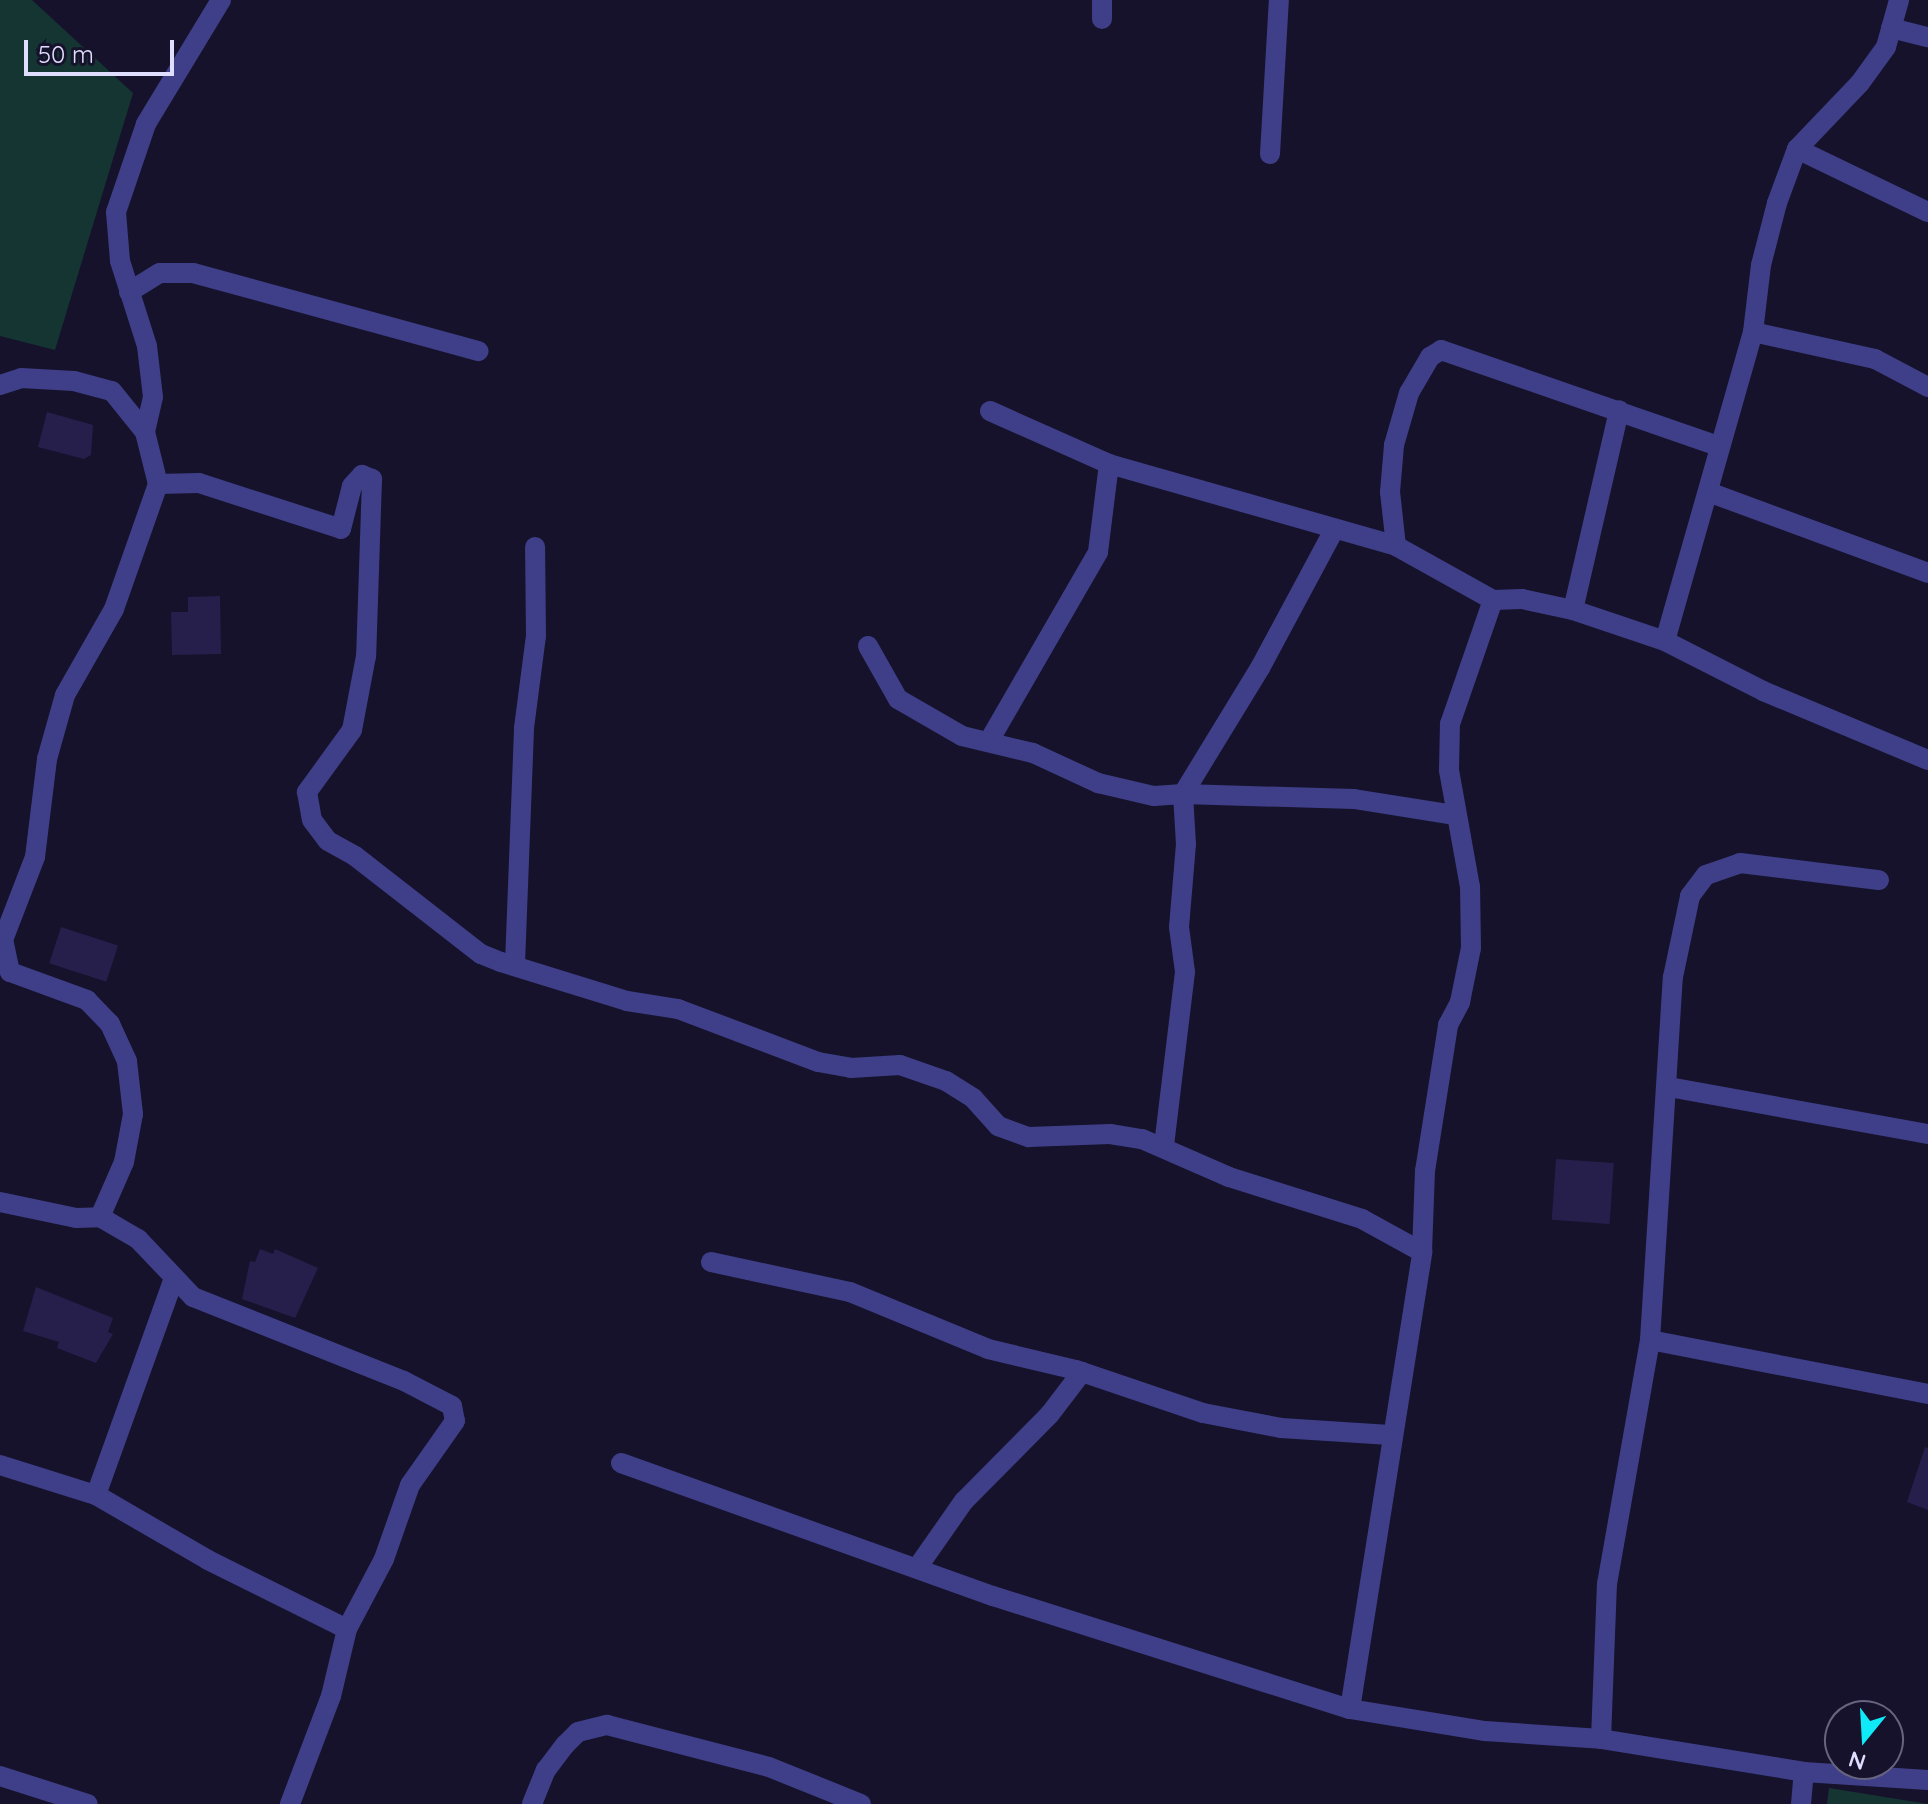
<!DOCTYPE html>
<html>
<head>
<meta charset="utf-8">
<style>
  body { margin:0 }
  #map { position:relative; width:1928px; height:1804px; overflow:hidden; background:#16122b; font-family:Quicksand,sans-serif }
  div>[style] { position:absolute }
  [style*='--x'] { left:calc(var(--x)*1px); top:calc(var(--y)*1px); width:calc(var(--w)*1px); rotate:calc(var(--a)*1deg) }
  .green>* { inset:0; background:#153533 }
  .building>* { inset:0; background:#261f4c; transform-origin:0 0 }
  .minor>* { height:20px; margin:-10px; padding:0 10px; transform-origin:10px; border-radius:10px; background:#3f3f89 }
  span { translate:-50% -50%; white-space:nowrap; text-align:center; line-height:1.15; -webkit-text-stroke:6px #16122b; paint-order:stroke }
  .north { position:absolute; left:1824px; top:1700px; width:80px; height:80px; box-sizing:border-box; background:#16122b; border:2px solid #67647f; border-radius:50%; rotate:198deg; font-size:22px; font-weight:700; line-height:32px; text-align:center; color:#e0defe }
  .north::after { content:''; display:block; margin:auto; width:28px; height:36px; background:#10e9f8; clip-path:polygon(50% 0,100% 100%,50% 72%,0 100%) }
  .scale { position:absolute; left:24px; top:40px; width:150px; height:36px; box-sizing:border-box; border:4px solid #e0defe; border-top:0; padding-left:10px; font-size:24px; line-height:28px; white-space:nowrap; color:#e0defe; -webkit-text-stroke:6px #16122b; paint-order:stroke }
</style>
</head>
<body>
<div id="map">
  <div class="green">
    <div style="clip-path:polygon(0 0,32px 0,133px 93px,55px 350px,0 336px)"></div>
    <div style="clip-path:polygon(1829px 1788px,1928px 1804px,1827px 1804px)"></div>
  </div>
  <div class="building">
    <div style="clip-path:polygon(47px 412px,93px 425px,91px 455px,84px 459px,38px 447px)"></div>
    <div style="clip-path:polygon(220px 596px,221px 654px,172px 655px,171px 612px,188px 612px,188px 597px)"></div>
    <div style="left:61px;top:927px;width:60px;height:38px;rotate:18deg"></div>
    <div style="left:1556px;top:1159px;width:58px;height:61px;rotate:4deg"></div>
    <div style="clip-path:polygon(260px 1249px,273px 1254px,275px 1249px,318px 1268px,295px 1318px,242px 1299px,250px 1261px,255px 1262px)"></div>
    <div style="clip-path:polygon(36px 1287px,113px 1318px,108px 1332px,113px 1334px,96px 1363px,57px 1348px,59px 1342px,23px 1331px)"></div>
    <div style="clip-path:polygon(1925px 1447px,1928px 1448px,1928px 1510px,1907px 1502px)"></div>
  </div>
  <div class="minor">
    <div style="--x:221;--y:0;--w:145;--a:121.2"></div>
    <div style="--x:146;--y:124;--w:93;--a:108.8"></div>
    <div style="--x:116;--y:212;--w:49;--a:85.3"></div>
    <div style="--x:120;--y:261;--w:89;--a:72.4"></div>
    <div style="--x:147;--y:346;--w:51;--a:83.3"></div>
    <div style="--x:153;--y:397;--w:36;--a:103"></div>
    <div style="--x:145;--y:432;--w:54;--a:76"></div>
    <div style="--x:158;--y:484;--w:41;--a:-1.4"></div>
    <div style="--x:199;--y:483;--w:149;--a:17.9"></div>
    <div style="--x:341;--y:529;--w:44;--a:-75.7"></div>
    <div style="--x:352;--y:486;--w:15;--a:-48"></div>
    <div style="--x:362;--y:475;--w:11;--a:22"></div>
    <div style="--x:372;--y:479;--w:177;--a:91.9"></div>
    <div style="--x:366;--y:656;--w:75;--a:100.7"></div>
    <div style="--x:352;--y:730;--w:77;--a:126"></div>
    <div style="--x:307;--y:792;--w:28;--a:80"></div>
    <div style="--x:312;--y:820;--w:26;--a:53"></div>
    <div style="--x:328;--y:841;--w:31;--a:29"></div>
    <div style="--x:355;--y:856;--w:160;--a:37.9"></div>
    <div style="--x:481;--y:954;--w:22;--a:22"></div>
    <div style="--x:501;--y:962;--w:132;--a:17.2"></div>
    <div style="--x:627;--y:1001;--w:52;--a:8.9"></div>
    <div style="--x:678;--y:1009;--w:150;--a:20.7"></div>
    <div style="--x:818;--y:1062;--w:34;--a:10"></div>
    <div style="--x:851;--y:1068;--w:49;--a:-3.5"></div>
    <div style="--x:900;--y:1065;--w:49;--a:19.2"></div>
    <div style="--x:946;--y:1081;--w:32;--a:32"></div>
    <div style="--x:973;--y:1098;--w:38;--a:48"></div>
    <div style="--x:998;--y:1126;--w:33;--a:20"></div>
    <div style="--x:1029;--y:1137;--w:81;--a:-2.1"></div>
    <div style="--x:1110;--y:1134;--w:32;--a:9"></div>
    <div style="--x:1142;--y:1139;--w:95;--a:23.6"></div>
    <div style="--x:1229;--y:1177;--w:139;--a:17.5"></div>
    <div style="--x:1362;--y:1219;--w:68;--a:28.8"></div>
    <div style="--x:1102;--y:0;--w:19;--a:90"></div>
    <div style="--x:1891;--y:28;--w:38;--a:14"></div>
    <div style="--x:1797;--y:149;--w:145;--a:25.7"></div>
    <div style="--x:1270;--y:154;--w:154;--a:-86.7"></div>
    <div style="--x:129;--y:292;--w:36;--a:-32"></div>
    <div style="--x:160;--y:273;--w:33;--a:0"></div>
    <div style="--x:193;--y:273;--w:296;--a:15.3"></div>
    <div style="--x:1753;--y:332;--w:125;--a:12.5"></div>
    <div style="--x:1875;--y:359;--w:60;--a:27.8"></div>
    <div style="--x:0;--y:385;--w:22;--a:-18"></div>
    <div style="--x:21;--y:378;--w:53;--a:3.2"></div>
    <div style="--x:74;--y:381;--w:39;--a:15"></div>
    <div style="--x:112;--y:391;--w:53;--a:51.2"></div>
    <div style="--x:990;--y:411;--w:130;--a:24"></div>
    <div style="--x:1109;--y:464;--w:298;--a:15.9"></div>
    <div style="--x:1396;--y:546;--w:111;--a:29.1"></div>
    <div style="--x:1493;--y:600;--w:29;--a:-2"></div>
    <div style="--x:1522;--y:599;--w:52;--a:12.2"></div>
    <div style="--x:1573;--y:610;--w:97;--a:18.6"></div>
    <div style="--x:1665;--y:641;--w:110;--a:27"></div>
    <div style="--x:1763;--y:691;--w:179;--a:22.7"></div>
    <div style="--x:1711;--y:493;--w:231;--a:20.2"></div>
    <div style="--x:1396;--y:546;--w:54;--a:-96.3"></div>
    <div style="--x:1390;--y:492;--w:47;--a:-85.1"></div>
    <div style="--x:1394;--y:445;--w:54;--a:-73.9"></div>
    <div style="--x:1409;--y:393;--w:42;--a:-59.7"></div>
    <div style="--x:1430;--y:357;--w:13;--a:-32"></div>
    <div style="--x:1441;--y:350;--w:294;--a:19.1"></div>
    <div style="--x:1573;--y:610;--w:205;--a:-77"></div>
    <div style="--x:1665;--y:641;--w:321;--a:-74.1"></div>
    <div style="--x:1753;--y:332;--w:67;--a:-83.2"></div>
    <div style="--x:1761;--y:265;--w:64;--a:-75.5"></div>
    <div style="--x:1777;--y:203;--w:58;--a:-69.7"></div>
    <div style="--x:1797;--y:149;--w:91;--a:-46.3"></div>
    <div style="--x:1860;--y:83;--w:44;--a:-54.2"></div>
    <div style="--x:1886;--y:47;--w:49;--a:-74.5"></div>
    <div style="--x:868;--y:646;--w:61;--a:60.5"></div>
    <div style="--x:898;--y:699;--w:74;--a:30"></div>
    <div style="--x:962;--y:736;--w:73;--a:13.5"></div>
    <div style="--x:1033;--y:753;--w:72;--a:24.8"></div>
    <div style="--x:1098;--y:783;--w:57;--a:13.1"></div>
    <div style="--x:1154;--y:796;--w:29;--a:-4"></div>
    <div style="--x:1183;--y:794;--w:50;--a:86.6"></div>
    <div style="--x:1186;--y:844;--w:83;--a:94.8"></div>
    <div style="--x:1179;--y:927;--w:45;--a:82.4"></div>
    <div style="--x:1185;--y:972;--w:175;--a:96.9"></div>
    <div style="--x:989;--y:741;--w:218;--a:-60"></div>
    <div style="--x:1098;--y:552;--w:89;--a:-82.9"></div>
    <div style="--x:1183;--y:794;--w:148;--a:-58.6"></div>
    <div style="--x:1260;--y:668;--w:157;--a:-61.8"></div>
    <div style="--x:1183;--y:794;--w:171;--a:1.7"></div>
    <div style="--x:1354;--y:799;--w:101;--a:9.1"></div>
    <div style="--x:515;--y:964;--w:236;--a:-87.8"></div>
    <div style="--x:524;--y:728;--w:93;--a:-82.6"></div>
    <div style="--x:536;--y:636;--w:89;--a:-90.6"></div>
    <div style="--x:1669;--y:1087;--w:263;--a:10.3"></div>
    <div style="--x:0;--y:1202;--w:78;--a:11.9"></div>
    <div style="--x:76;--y:1218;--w:24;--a:-2"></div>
    <div style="--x:100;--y:1217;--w:44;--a:30.1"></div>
    <div style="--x:138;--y:1239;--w:80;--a:46.5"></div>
    <div style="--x:193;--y:1297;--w:227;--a:21.7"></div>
    <div style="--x:404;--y:1381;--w:54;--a:27.5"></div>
    <div style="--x:452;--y:1406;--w:15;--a:79"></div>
    <div style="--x:455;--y:1421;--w:78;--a:125.1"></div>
    <div style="--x:410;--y:1485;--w:78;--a:109.4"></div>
    <div style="--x:384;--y:1559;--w:79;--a:117.9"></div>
    <div style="--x:100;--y:1217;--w:60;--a:-66.4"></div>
    <div style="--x:124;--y:1162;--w:49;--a:-79.4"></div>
    <div style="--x:133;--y:1114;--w:53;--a:-96.5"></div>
    <div style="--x:127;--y:1061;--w:41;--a:-114.7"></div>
    <div style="--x:110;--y:1024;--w:33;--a:-134"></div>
    <div style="--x:87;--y:1000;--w:82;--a:-160"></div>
    <div style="--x:10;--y:972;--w:33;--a:-102"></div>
    <div style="--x:3;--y:940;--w:89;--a:-68.9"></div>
    <div style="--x:35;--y:857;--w:99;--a:-83"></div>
    <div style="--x:47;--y:759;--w:66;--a:-74.3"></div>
    <div style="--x:65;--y:695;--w:99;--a:-60.3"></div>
    <div style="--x:114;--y:609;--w:133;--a:-70.6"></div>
    <div style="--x:711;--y:1262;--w:142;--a:12.2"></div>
    <div style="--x:850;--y:1292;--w:149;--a:22.4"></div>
    <div style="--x:988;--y:1349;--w:90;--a:13.4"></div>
    <div style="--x:1076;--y:1370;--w:134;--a:18.7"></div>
    <div style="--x:1203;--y:1413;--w:79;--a:10.9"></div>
    <div style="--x:1281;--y:1428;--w:109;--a:3.7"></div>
    <div style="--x:173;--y:1281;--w:227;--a:109.8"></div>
    <div style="--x:96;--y:1495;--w:129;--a:30.1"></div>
    <div style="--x:208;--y:1560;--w:155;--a:26.4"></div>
    <div style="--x:347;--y:1629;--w:69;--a:103.4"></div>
    <div style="--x:331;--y:1696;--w:116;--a:110.8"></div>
    <div style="--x:1650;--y:1340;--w:283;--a:11"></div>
    <div style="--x:621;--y:1463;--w:395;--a:19.7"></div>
    <div style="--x:993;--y:1596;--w:374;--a:17.6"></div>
    <div style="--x:1350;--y:1709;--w:137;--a:9.3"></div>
    <div style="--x:1485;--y:1731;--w:116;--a:3.9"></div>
    <div style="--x:1601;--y:1739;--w:206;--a:9.2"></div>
    <div style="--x:1804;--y:1772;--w:124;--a:3.7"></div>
    <div style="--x:0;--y:1465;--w:101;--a:17.4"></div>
    <div style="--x:917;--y:1568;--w:82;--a:-55"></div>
    <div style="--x:964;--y:1501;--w:122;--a:-45.3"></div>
    <div style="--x:1050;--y:1414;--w:53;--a:-52.7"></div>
    <div style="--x:1350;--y:1709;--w:463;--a:-81"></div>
    <div style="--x:1422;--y:1252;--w:81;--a:-87.9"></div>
    <div style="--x:1425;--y:1171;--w:148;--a:-81"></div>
    <div style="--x:1448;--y:1025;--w:26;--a:-62"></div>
    <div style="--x:1460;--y:1002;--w:55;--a:-78.5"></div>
    <div style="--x:1471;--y:948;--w:61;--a:-90.9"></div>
    <div style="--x:1470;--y:887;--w:119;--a:-100.2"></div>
    <div style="--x:1449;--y:770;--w:46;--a:-88.8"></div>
    <div style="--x:1450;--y:724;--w:131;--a:-70.9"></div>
    <div style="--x:1601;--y:1739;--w:155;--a:-87.8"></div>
    <div style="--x:1607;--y:1584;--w:248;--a:-80"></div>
    <div style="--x:1650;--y:1340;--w:364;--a:-86.4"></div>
    <div style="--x:1673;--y:977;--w:83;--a:-78.1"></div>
    <div style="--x:1690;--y:896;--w:26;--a:-53"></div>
    <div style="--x:1706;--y:875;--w:36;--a:-19"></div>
    <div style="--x:1740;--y:863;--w:140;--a:7"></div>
    <div style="--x:0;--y:1776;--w:92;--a:17.7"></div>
    <div style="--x:532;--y:1804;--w:37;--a:-68"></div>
    <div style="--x:546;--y:1770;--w:31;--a:-53"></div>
    <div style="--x:565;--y:1745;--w:18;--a:-45"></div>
    <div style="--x:578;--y:1732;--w:30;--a:-14"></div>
    <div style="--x:607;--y:1725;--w:167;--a:14.5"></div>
    <div style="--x:769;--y:1767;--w:99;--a:21.9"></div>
    <div style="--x:1801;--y:1804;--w:32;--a:-85"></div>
  </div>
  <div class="north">N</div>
  <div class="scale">50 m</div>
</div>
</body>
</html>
